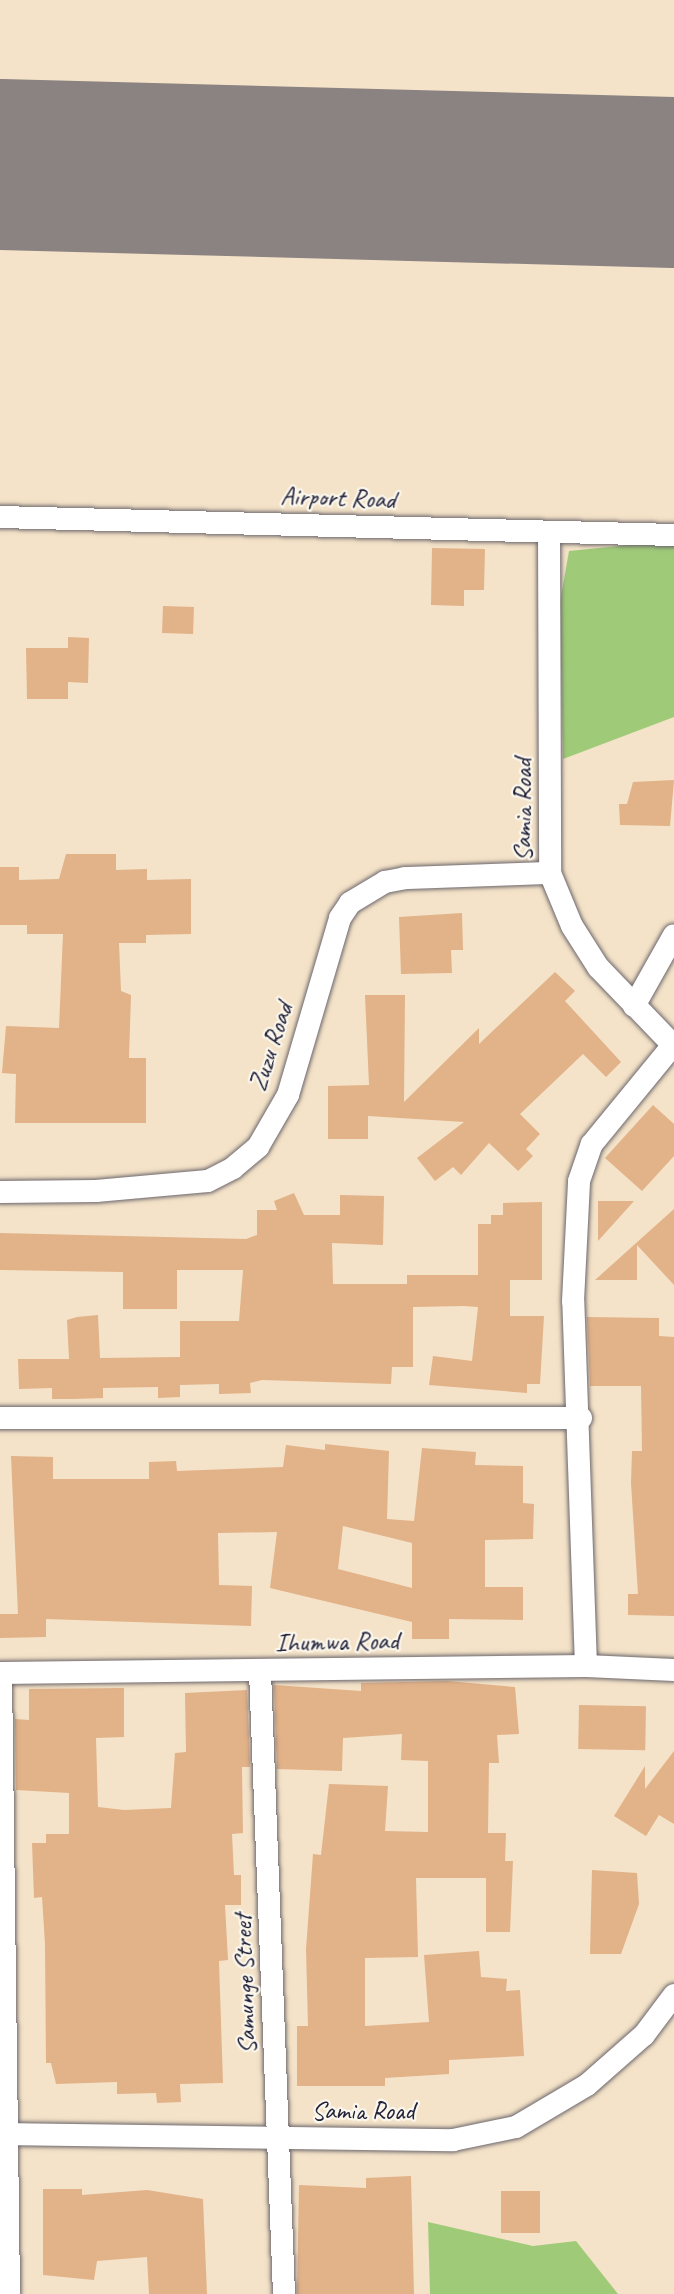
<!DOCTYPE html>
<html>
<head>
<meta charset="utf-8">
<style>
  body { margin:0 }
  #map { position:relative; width:674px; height:2294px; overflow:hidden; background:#f4e3c8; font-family:Caveat,sans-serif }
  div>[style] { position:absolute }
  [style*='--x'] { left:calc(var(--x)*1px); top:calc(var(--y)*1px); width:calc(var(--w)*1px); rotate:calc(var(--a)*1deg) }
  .green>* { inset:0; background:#9fcb78 }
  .runway>* { height:171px; margin:-85.5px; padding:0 85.5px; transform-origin:85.5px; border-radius:85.5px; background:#8b8282 }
  .building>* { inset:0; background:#e2b289; transform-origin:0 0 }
  .roads { filter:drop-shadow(0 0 2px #6c666c) drop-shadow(0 0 2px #6c666c) }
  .minor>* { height:22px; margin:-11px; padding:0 11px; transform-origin:11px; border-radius:11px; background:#fff }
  span { translate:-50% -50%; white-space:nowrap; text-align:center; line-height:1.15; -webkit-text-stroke:4.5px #fbf7ec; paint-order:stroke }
  .street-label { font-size:26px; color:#22223b }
</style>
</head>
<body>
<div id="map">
  <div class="green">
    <div style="clip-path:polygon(639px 544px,674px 546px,674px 717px,563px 759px,560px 602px,569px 551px)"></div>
    <div style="clip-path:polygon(428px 2222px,533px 2246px,576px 2241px,618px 2294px,430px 2294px)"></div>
  </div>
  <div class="runway">
    <div style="--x:0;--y:164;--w:674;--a:1.53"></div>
  </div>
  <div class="building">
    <div style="clip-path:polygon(432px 548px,485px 549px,484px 590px,464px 590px,464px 606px,431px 605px)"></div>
    <div style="left:163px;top:606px;width:31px;height:27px;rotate:2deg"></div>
    <div style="clip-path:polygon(68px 637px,89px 638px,88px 683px,68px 682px,68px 699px,27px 699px,26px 648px,68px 648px)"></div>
    <div style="clip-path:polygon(674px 780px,670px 826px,620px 825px,619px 804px,627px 804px,633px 782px)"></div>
    <div style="clip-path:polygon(66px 854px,116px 854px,116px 870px,147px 869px,147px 880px,191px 879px,191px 934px,146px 935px,146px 943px,119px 943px,121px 991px,131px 995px,129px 1058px,146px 1058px,146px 1123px,15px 1123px,16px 1074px,2px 1073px,6px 1026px,59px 1028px,63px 934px,27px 934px,27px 925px,0 925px,0 867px,19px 867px,19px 880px,59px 879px)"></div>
    <div style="clip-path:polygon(462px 913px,463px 950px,451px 950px,452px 973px,401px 974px,399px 917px)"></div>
    <div style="clip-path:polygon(555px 972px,575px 991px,565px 1001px,621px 1062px,606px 1077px,583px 1054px,520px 1114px,540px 1134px,526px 1149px,533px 1156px,518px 1171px,489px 1143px,461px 1175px,453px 1167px,435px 1181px,417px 1158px,464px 1122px,368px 1116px,368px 1139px,328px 1139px,328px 1086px,369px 1085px,365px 995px,405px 995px,404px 1102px,479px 1028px,479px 1044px)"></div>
    <div style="clip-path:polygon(653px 1105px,674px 1124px,674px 1156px,642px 1191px,605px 1158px)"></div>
    <div style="clip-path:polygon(294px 1193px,304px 1215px,340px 1215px,340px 1195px,384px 1196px,383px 1245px,332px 1243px,333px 1284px,407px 1284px,407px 1275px,478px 1275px,478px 1224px,491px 1224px,491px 1215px,503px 1215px,503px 1203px,542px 1202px,542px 1280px,510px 1280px,510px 1316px,544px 1316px,540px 1384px,527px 1384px,527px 1393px,429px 1385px,433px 1356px,472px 1361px,478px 1307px,464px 1306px,413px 1307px,413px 1367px,392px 1367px,391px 1384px,262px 1380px,250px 1383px,251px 1393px,219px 1394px,219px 1384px,180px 1385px,180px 1397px,158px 1398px,158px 1387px,103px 1388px,103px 1398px,74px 1399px,52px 1399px,52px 1388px,19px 1389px,18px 1359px,69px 1359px,67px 1320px,77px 1317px,98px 1315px,100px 1358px,180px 1357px,180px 1321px,239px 1321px,243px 1270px,177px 1270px,177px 1309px,123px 1309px,123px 1272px,0 1270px,0 1233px,246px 1239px,257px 1235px,257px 1210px,277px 1210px,274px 1201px)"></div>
    <div style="clip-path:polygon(598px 1201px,634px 1201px,598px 1241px)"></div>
    <div style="clip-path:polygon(674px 1209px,674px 1285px,637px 1245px,637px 1280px,595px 1280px)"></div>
    <div style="clip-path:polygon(587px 1317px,659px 1318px,659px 1336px,674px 1337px,674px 1616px,628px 1615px,628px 1594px,638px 1594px,631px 1483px,632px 1451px,642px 1451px,641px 1386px,590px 1386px)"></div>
    <div style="clip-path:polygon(evenodd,325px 1444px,389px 1451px,387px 1519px,414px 1521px,422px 1448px,476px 1452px,475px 1465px,523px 1466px,523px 1503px,534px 1504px,533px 1539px,485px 1540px,485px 1587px,523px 1587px,523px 1620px,449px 1619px,449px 1639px,412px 1639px,412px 1622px,270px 1588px,277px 1532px,218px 1533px,219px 1585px,252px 1586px,251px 1626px,46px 1619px,46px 1637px,0 1638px,0 1614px,18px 1614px,11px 1456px,53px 1457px,53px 1479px,149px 1479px,149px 1462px,176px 1461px,177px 1471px,283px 1467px,286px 1445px,325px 1450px,325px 1444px,343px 1526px,412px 1543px,412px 1588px,338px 1569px,343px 1526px)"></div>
    <div style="clip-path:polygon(447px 1681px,515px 1687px,519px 1734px,497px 1735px,499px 1763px,489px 1763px,488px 1833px,506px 1833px,505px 1861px,513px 1861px,510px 1932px,486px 1932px,486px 1878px,416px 1878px,418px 1957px,365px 1958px,365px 2026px,429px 2022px,424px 1955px,479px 1951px,481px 1977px,507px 1979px,506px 1991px,520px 1990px,524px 2056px,449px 2060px,449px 2074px,385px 2078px,385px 2086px,297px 2086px,297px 2026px,308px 2026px,306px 1949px,313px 1854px,321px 1855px,329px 1784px,388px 1786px,385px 1831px,428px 1832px,428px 1761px,401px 1760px,402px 1734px,343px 1738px,342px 1771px,277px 1769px,274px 1685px,361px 1691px,361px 1683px)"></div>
    <div style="clip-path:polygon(124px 1688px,124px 1737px,96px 1738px,98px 1807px,124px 1810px,171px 1808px,175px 1753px,186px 1752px,185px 1693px,247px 1690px,250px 1767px,242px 1767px,243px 1833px,232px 1834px,234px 1875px,241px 1875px,241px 1905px,225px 1905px,228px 1960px,219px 1961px,223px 2083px,180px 2084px,181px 2102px,157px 2103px,156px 2093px,117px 2094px,117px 2082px,56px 2084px,51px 2063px,46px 2063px,45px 1944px,42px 1897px,34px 1898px,32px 1843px,46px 1843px,46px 1834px,69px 1834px,69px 1793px,16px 1790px,15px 1719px,29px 1720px,29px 1689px)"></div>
    <div style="left:579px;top:1705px;width:67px;height:44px;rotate:1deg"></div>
    <div style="clip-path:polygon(674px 1751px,674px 1824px,659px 1815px,646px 1836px,614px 1816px,645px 1766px,645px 1789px)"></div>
    <div style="clip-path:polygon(592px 1870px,637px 1873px,639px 1904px,621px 1954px,590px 1954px)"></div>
    <div style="clip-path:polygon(411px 2176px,414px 2294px,297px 2294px,299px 2185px,366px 2188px,366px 2178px)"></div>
    <div style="clip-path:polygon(43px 2189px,82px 2189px,82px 2195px,147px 2190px,203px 2199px,207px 2294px,149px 2294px,147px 2257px,97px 2261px,94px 2280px,43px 2275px)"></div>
    <div style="left:501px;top:2191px;width:39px;height:42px"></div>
  </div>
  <div class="roads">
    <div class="minor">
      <div style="--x:0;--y:517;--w:674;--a:1.53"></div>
      <div style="--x:549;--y:533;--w:340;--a:89.8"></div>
      <div style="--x:550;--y:873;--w:57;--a:67.5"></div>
      <div style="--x:572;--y:926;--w:49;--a:57.6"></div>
      <div style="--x:598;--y:967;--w:110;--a:46.1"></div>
      <div style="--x:634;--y:1006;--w:81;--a:-60.6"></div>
      <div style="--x:0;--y:1192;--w:96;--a:-0.6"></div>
      <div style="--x:96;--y:1191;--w:112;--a:-5.1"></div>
      <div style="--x:208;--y:1181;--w:28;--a:-27"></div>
      <div style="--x:233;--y:1168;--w:33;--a:-40"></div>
      <div style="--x:258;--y:1147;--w:60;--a:-60"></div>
      <div style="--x:288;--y:1095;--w:184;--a:-73.6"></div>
      <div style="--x:340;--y:918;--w:18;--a:-56"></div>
      <div style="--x:350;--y:903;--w:41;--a:-31"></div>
      <div style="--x:385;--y:882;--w:20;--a:-11"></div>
      <div style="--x:405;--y:878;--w:145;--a:-2"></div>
      <div style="--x:0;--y:1418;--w:581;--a:0"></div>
      <div style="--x:586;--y:1666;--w:365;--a:-92"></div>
      <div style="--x:573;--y:1301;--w:120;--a:-87.1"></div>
      <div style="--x:579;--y:1181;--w:39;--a:-71"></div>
      <div style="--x:592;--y:1144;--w:128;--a:-50.7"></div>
      <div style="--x:260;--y:1672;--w:622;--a:87.79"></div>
      <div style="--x:0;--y:1673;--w:586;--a:-0.68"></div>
      <div style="--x:586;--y:1666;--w:88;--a:2.6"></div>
      <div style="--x:1;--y:1673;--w:621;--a:89.26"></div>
      <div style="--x:0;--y:2134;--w:453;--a:0.8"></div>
      <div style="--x:453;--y:2140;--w:64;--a:-11.7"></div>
      <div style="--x:516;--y:2127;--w:82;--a:-30.6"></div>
      <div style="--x:587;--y:2085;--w:76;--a:-41.3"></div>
      <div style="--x:644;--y:2035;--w:50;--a:-53.1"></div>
    </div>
  </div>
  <div class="street-label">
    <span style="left:338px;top:498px;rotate:2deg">Airport Road</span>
    <span style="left:523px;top:810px;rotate:-90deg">Samia Road</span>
    <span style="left:271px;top:1047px;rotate:-72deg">Zuzu Road</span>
    <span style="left:337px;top:1642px;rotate:-1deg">Ihumwa Road</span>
    <span style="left:245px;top:1984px;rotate:-92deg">Samunge Street</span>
    <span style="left:363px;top:2111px">Samia Road</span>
  </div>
</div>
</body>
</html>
